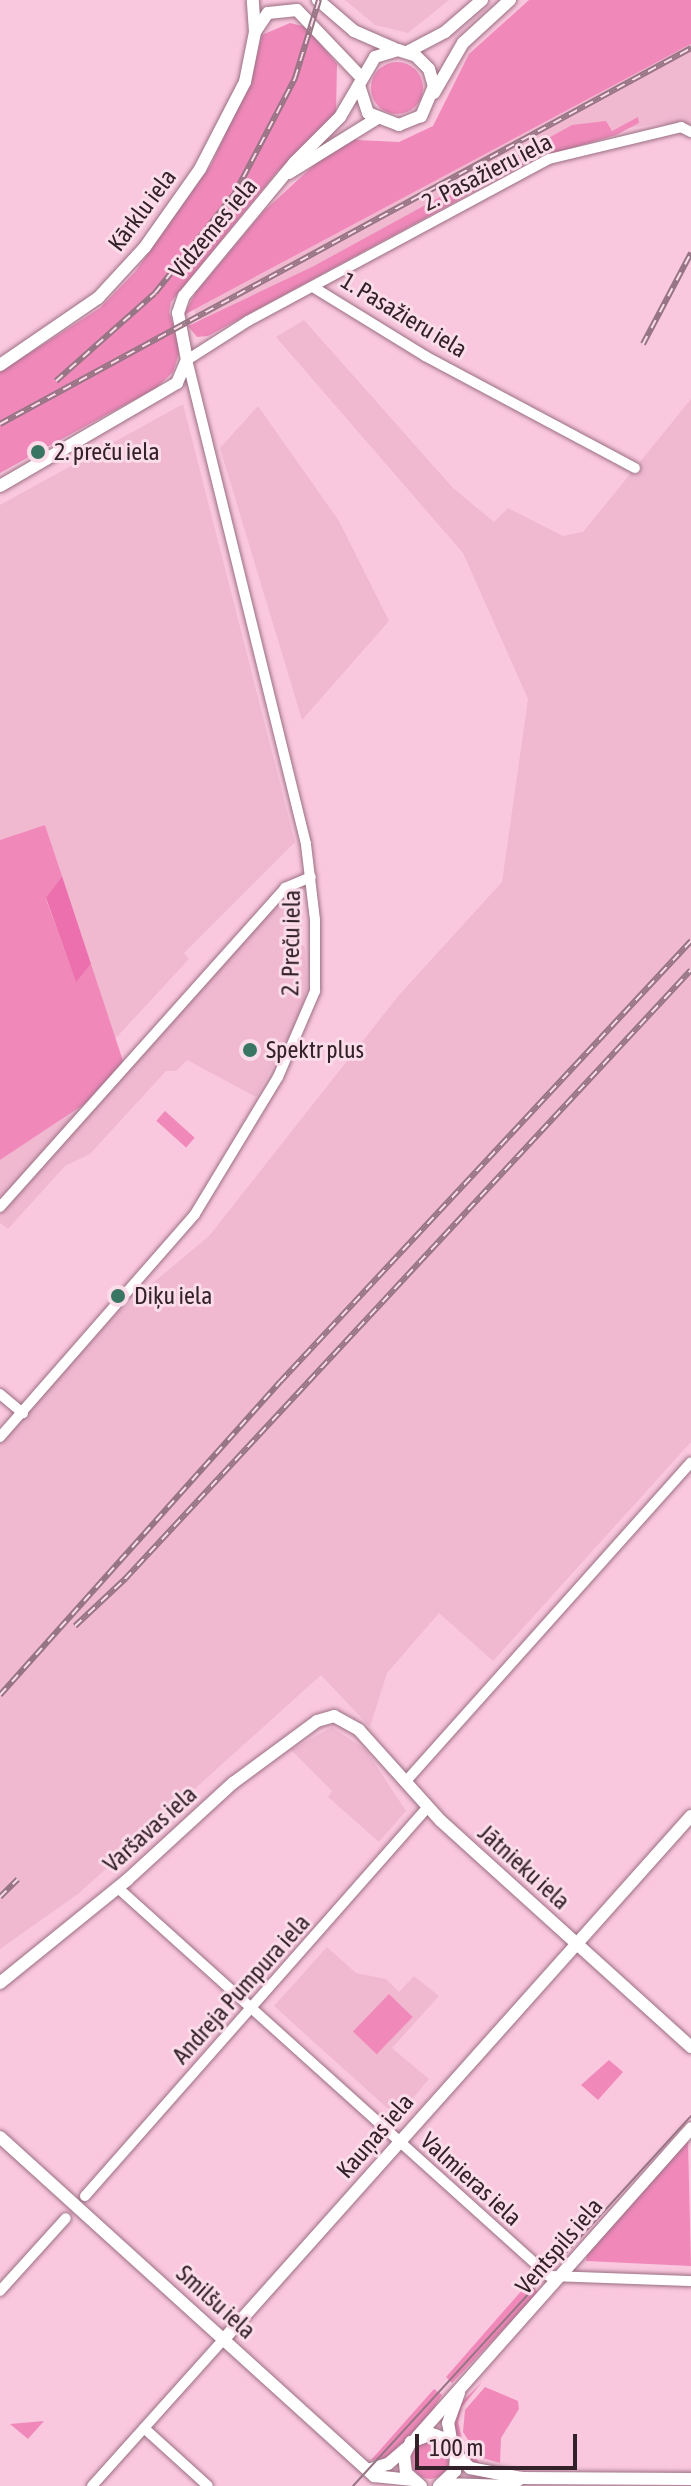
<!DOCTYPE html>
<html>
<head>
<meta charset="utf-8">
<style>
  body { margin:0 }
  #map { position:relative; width:691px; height:2486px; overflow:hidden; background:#fac8de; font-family:"Asap Condensed",sans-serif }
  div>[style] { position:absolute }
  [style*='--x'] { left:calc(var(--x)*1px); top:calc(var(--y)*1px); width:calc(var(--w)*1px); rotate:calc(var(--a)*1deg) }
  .built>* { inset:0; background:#f0b9d0 }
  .green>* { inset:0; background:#f089ba; transform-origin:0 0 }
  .round { border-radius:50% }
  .forest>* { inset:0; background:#eb70ad }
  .roads { filter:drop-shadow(0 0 2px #9b6f83) drop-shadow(0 0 2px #9b6f83) }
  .minor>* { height:10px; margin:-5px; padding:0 5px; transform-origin:5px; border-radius:5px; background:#fff }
  .tertiary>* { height:12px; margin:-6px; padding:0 6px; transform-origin:6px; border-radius:6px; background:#fff }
  .tram>* { height:2px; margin:-1px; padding:0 1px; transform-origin:1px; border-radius:1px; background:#977584 }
  .rail>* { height:6px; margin-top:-3px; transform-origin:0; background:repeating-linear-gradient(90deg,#fbdce9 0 9px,#977584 0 18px); box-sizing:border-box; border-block:2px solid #977584 }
  .dots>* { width:22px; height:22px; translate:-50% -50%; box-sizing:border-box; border:4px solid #fbdce9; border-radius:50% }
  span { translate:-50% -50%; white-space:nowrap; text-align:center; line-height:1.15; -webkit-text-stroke:6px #fbdce9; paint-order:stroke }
  .street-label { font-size:24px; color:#332129 }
  .poi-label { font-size:24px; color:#332129 }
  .left { translate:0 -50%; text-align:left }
  .scale { position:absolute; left:415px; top:2434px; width:162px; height:36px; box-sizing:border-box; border:4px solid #332129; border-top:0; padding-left:10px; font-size:24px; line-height:28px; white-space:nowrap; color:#332129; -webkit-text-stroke:6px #fbdce9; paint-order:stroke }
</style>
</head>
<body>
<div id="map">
  <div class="built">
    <div style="clip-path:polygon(345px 0,449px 0,408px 33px,375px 25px)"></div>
    <div style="clip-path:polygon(691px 44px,691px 126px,661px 123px,611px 131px,606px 121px,200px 323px,194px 310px)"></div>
    <div style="clip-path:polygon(304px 320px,453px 488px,494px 522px,508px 508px,563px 536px,583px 532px,691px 399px,691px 1442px,493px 1661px,439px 1613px,387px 1673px,370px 1727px,321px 1675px,78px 1894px,0 1949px,0 1444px,117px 1313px,209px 1236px,399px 995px,502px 882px,528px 699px,463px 553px,276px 337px)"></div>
    <div style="clip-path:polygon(183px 404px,295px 842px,184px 953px,189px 959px,115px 1039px,45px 825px,0 840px,0 505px)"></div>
    <div style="clip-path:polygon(258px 406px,339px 521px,389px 621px,302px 720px,220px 448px)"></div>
    <div style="clip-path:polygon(279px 890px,293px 903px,290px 907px,302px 924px,299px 941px,305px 948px,307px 990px,299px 1018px,256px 1097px,187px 1060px,176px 1071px,166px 1071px,90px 1154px,65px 1166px,8px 1229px,0 1223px,0 1160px,92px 1099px)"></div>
    <div style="clip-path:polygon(332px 1727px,366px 1750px,406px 1811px,379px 1842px,328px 1797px,332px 1791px,291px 1750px)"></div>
    <div style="clip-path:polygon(327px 1947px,356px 1973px,386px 1979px,399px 1992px,414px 1976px,439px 1996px,392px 2048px,429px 2079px,397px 2117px,274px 2006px)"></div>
  </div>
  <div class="green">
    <div style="clip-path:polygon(529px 0,691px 0,691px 44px,184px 315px,196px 292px,263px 212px,325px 155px,353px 135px,357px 140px,399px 142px,433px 126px,469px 54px)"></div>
    <div style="clip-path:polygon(290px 23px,306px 27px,337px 64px,336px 115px,276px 173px,171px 302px,169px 312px,181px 347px,173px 372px,156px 388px,45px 448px,42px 442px,33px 447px,36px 453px,0 473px,0 372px,100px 308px,135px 272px,211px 165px,251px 78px,262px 35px)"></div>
    <div class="round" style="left:371px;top:62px;width:52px;height:52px"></div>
    <div style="clip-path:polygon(638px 117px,639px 123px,616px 135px,534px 159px,208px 336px,197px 337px,188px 326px,312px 267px,572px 125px,606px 121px,612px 131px)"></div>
    <div style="clip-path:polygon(45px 825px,62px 876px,46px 899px,76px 981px,91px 964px,124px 1064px,92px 1099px,0 1160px,0 840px)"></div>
    <div style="left:165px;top:1111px;width:40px;height:13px;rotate:42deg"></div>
    <div style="left:389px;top:1994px;width:33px;height:52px;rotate:44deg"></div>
    <div style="clip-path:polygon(609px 2060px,623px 2072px,598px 2100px,581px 2085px)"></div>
    <div style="clip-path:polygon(688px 2141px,691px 2266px,586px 2261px,587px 2255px)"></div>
    <div style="clip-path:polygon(530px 2281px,538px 2293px,452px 2383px,446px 2377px)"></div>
    <div style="clip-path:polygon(482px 2382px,462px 2407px,458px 2422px,463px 2443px,483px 2467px,465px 2457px,452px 2433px,461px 2403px)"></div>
    <div style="clip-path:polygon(485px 2387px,518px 2401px,519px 2409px,501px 2438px,500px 2463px,479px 2457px,463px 2432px,465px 2410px)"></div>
    <div style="clip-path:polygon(434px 2389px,442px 2395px,426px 2421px,387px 2459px,371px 2460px)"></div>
    <div style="clip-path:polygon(44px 2421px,28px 2439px,10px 2424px)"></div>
    <div class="round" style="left:411px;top:2441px;width:38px;height:38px"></div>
  </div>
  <div class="forest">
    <div style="clip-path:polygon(62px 876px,91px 964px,76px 982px,46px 898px)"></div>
  </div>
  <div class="roads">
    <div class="minor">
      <div style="--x:313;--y:287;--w:132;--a:31.6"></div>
      <div style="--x:425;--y:356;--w:238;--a:28.1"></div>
      <div style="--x:0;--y:1207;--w:428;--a:-48.2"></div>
      <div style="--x:285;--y:888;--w:28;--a:-23"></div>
      <div style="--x:0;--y:1394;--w:30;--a:40"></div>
      <div style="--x:0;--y:1437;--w:296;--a:-48.8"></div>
      <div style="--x:195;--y:1214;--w:160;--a:-58.8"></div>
      <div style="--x:278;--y:1077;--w:94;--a:-66.7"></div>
      <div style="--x:315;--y:991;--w:71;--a:-90"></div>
      <div style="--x:315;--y:920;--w:77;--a:-96.8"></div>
      <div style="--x:306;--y:844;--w:498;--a:-103.8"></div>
      <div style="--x:187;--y:360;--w:72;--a:-32.6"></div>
      <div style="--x:248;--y:321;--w:342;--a:-28.3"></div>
      <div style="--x:549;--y:159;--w:136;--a:-13.6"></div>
      <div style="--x:681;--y:127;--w:11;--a:27"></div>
      <div style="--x:407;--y:1780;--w:426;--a:-48.2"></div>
      <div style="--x:118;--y:1888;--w:580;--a:41.99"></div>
      <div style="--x:549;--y:2276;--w:142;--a:2"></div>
      <div style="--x:85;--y:2196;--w:517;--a:-48.61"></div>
      <div style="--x:0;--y:2291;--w:98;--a:-47.9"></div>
      <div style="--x:144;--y:2428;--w:86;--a:42.2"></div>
      <div style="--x:92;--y:2486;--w:198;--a:-48.1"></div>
    </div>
    <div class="tertiary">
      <div style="--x:318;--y:0;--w:48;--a:40.7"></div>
      <div style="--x:354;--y:31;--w:45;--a:23.7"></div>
      <div style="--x:255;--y:32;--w:23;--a:-56"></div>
      <div style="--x:268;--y:13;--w:29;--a:-6"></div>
      <div style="--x:297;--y:10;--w:91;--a:46.3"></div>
      <div style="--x:407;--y:52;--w:43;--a:-27.8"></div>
      <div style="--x:445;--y:32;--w:49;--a:-40.9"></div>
      <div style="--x:434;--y:93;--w:58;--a:-59.9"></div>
      <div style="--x:463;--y:43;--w:64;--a:-42.5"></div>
      <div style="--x:289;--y:173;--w:102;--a:-31.8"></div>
      <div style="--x:0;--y:365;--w:119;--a:-34.4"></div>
      <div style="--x:98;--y:298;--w:69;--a:-47.3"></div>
      <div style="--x:145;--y:247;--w:95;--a:-54.8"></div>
      <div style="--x:200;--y:169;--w:98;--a:-62.7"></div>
      <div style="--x:245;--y:82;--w:51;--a:-78.7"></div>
      <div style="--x:255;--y:32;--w:32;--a:-94"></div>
      <div style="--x:0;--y:486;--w:205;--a:-30.2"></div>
      <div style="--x:177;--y:383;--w:25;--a:-67"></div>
      <div style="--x:187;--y:360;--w:48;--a:-100.8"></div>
      <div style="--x:178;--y:313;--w:18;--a:-71"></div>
      <div style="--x:184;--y:296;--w:173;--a:-50.4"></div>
      <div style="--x:294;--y:163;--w:65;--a:-45"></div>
      <div style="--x:340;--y:117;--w:69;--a:-59.7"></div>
      <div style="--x:375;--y:57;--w:24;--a:-17"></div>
      <div style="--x:398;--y:50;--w:19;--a:18"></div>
      <div style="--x:416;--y:56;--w:18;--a:45"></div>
      <div style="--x:429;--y:69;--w:18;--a:74"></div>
      <div style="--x:434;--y:86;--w:33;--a:113"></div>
      <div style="--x:421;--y:116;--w:24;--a:158"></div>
      <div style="--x:399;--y:125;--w:33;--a:-159"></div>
      <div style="--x:368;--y:113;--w:28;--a:-108"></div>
      <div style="--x:0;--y:1983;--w:164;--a:-39"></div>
      <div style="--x:127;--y:1880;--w:144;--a:-42.5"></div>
      <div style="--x:233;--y:1783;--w:104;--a:-36.4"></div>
      <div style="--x:317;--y:1721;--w:18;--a:-16"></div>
      <div style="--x:334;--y:1716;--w:29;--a:29"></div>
      <div style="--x:359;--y:1730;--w:122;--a:48"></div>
      <div style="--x:441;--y:1821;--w:337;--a:42.1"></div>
      <div style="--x:0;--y:2137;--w:505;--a:42.19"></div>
      <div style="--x:224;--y:2339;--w:701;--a:-48.24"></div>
      <div style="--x:417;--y:2437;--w:413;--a:-48.4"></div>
      <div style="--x:452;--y:2445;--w:22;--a:-100"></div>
      <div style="--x:448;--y:2423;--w:32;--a:-70"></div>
      <div style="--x:456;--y:2454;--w:20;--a:45"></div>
      <div style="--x:470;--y:2468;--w:52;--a:11.1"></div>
      <div style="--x:521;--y:2478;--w:170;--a:0.3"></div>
      <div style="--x:368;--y:2470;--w:21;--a:-17"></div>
      <div style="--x:388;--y:2464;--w:23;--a:-41"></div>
      <div style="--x:374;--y:2476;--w:37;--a:6"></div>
      <div style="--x:443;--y:2484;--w:67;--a:1.7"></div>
      <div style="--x:510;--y:2486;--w:14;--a:-36"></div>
      <div style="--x:421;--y:2486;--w:20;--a:-139"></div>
      <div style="--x:406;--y:2473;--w:18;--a:-96"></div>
      <div style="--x:404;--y:2455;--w:15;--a:-62"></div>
      <div style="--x:411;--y:2442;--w:22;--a:-21"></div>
      <div style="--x:432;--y:2434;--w:15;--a:20"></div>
      <div style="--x:446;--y:2439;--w:18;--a:56"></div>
      <div style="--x:456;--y:2454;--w:17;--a:93"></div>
      <div style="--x:455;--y:2471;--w:22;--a:137"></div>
    </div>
  </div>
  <div class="tram">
    <div style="--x:353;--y:2486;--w:501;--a:-47.59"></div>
  </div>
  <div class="rail">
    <div style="--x:643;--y:344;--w:103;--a:-62.2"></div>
    <div style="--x:56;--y:381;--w:132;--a:-41.6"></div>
    <div style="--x:155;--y:293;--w:128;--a:-51.3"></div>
    <div style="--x:235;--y:193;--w:130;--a:-62.4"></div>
    <div style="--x:295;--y:78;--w:82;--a:-72.9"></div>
    <div style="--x:0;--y:424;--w:787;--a:-28.55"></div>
    <div style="--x:75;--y:1626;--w:69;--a:-43.2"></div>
    <div style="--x:125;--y:1579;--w:831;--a:-47.1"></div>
    <div style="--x:0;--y:1695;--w:420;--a:-48.2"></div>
    <div style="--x:280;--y:1382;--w:603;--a:-47.02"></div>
    <div style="--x:0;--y:1897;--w:25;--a:-45"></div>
  </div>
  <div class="dots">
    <div style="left:38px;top:452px;background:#387663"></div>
    <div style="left:250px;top:1050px;background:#387663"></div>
    <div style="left:118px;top:1296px;background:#387663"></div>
  </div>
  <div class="street-label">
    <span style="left:487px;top:172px;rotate:-27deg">2. Pasažieru iela</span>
    <span style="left:142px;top:210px;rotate:-53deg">Kārklu iela</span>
    <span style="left:213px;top:228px;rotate:-50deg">Vidzemes iela</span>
    <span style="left:404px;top:315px;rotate:31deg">1. Pasažieru iela</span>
    <span style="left:291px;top:943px;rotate:-89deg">2. Preču iela</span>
    <span style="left:150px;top:1829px;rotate:-42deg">Varšavas iela</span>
    <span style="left:524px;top:1867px;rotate:42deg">Jātnieku iela</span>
    <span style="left:241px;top:1989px;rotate:-48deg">Andreja Pumpura iela</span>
    <span style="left:375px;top:2136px;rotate:-49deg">Kauņas iela</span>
    <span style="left:471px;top:2179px;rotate:42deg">Valmieras iela</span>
    <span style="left:559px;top:2246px;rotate:-49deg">Ventspils iela</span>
    <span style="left:216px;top:2302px;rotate:42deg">Smilšu iela</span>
  </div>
  <div class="poi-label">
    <span class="left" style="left:54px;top:452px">2. preču iela</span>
    <span class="left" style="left:266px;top:1050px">Spektr plus</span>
    <span class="left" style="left:134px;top:1296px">Diķu iela</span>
  </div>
  <div class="scale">100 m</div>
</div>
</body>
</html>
